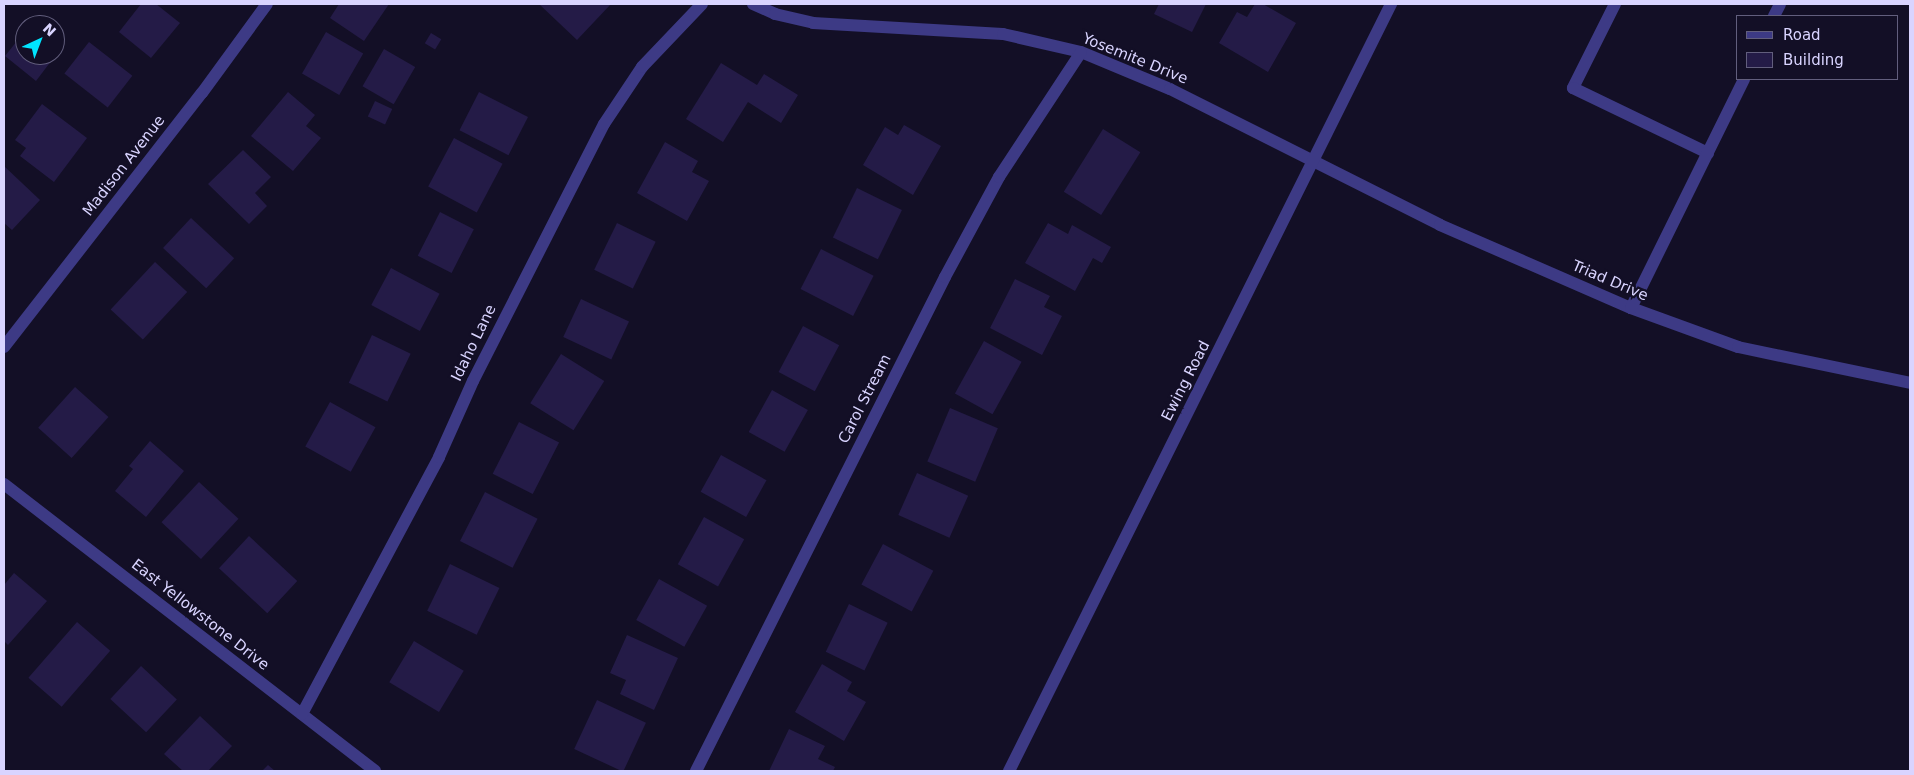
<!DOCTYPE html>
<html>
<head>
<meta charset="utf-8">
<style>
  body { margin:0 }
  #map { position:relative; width:1914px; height:775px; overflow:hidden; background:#130f26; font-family:"DejaVu Sans",sans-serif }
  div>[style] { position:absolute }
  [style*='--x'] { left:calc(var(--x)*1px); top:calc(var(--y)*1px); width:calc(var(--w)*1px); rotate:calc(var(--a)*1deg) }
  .building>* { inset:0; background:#241b47; transform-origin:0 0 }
  .minor>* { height:12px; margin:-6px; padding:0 6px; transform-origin:6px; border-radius:6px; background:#3d3a85 }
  span { translate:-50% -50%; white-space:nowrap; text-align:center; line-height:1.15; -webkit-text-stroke:4.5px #130f26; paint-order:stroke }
  .street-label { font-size:15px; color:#d9d4ff }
  .frame { position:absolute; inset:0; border:5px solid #d9d4ff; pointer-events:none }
  .legend { position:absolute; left:1736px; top:15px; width:162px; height:65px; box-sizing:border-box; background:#130f26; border:1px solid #625e7d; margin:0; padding:6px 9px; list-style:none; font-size:15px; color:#d9d4ff }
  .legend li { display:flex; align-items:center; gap:10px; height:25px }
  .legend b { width:25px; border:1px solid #625e7d }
  .north { position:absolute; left:15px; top:15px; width:50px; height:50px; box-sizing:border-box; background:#130f26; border:1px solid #625e7d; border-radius:50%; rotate:43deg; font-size:14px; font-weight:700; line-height:20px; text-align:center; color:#d9d4ff }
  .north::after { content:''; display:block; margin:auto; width:18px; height:22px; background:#00e5ff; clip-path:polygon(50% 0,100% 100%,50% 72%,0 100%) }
</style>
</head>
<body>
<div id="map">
  <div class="building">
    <div style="clip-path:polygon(141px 4px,156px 4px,180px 23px,151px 58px,119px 32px)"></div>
    <div style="clip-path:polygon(339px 4px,389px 4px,364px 41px,330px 18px)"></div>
    <div style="clip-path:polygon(539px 4px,611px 4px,577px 40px)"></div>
    <div style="clip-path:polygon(1159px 4px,1206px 4px,1192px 32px,1154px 14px)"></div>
    <div style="clip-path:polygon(1255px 4px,1263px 4px,1296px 23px,1268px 72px,1219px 43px,1237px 12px,1247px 17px)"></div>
    <div style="clip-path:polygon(25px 31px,25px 55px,55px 55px,55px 50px,58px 52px,36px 81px,5px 56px)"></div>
    <div style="left:326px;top:32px;width:43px;height:48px;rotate:30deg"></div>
    <div style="left:431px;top:33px;width:12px;height:12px;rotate:31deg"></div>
    <div style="left:89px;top:42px;width:55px;height:40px;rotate:38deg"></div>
    <div style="left:384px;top:49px;width:36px;height:43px;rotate:30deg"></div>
    <div style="clip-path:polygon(721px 63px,757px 85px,764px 74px,798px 95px,781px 123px,748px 102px,723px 142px,686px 119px)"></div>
    <div style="clip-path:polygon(288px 92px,315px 115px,306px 126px,321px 138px,293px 171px,251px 136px)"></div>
    <div style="left:479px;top:92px;width:55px;height:43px;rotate:27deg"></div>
    <div style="left:375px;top:101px;width:19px;height:17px;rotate:25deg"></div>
    <div style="clip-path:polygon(42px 104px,87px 138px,54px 182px,20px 156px,26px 148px,15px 140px)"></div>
    <div style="clip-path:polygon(904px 125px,941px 146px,913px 195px,863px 165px,885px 127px,898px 135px)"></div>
    <div style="left:1103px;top:129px;width:44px;height:74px;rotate:32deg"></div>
    <div style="left:454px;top:138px;width:55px;height:55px;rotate:28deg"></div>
    <div style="clip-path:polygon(665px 142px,698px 161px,692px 172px,709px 181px,687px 221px,637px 193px)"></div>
    <div style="clip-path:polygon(243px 150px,271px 177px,255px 193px,267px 206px,249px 224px,208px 184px)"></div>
    <div style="clip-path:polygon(4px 166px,40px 200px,12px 230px,4px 223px)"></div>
    <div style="left:857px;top:188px;width:50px;height:55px;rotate:26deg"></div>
    <div style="left:440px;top:212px;width:38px;height:49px;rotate:27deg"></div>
    <div style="left:191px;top:218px;width:59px;height:41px;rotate:43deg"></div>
    <div style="left:617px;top:223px;width:43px;height:52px;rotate:26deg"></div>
    <div style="clip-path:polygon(1048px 223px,1068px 234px,1072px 225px,1111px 247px,1102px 263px,1093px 258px,1075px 291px,1025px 263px)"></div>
    <div style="left:821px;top:249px;width:59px;height:45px;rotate:27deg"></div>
    <div style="left:155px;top:262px;width:44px;height:65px;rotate:43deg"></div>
    <div style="left:391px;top:268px;width:55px;height:42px;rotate:28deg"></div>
    <div style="clip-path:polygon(1015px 279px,1050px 296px,1044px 307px,1062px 316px,1042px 355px,990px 328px)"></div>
    <div style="left:581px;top:299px;width:53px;height:42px;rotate:25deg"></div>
    <div style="left:803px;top:326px;width:41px;height:52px;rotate:28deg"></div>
    <div style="left:372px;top:335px;width:43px;height:53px;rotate:26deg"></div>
    <div style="left:984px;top:341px;width:43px;height:60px;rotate:29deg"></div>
    <div style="left:561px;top:354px;width:51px;height:58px;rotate:32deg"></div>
    <div style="left:75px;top:387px;width:45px;height:55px;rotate:42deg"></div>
    <div style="left:772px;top:390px;width:41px;height:48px;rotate:29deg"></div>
    <div style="left:330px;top:402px;width:52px;height:51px;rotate:29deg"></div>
    <div style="left:950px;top:408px;width:52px;height:58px;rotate:23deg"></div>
    <div style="left:519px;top:422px;width:45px;height:58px;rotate:27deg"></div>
    <div style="clip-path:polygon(150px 441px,184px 471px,146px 517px,115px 491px,133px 469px,129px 466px)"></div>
    <div style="left:721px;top:455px;width:52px;height:42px;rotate:29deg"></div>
    <div style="left:917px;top:473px;width:56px;height:46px;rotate:24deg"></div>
    <div style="left:199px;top:482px;width:54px;height:55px;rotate:43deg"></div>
    <div style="left:485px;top:492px;width:59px;height:55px;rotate:27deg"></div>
    <div style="left:704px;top:517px;width:46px;height:54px;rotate:29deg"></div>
    <div style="left:249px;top:536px;width:66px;height:44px;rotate:43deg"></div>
    <div style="left:883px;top:544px;width:57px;height:46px;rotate:28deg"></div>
    <div style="left:450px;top:564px;width:55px;height:52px;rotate:26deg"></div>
    <div style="clip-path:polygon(14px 573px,47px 601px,8px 645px,4px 641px,4px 585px)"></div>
    <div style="left:659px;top:579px;width:55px;height:47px;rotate:29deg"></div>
    <div style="left:849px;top:604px;width:43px;height:53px;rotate:26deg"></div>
    <div style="left:77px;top:622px;width:44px;height:74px;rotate:41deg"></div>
    <div style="clip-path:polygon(627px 635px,678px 658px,654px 710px,620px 694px,626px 680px,610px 673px)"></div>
    <div style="left:414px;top:641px;width:58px;height:48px;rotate:31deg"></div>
    <div style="clip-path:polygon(822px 664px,852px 682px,847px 691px,866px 702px,844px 741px,795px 712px)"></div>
    <div style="left:141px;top:666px;width:49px;height:45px;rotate:43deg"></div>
    <div style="left:597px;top:700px;width:54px;height:54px;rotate:25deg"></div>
    <div style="clip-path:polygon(200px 716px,232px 746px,208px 771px,183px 771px,164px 754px)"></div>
    <div style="clip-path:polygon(789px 729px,825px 746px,818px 759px,835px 767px,833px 771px,769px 771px)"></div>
    <div style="clip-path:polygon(268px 765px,275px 771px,262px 771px)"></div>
  </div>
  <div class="minor">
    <div style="--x:753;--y:4;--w:24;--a:24"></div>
    <div style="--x:775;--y:14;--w:39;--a:13"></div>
    <div style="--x:813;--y:23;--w:190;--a:3.3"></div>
    <div style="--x:1003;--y:34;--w:80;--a:13"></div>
    <div style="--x:1081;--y:52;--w:96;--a:22.6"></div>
    <div style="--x:1170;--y:89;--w:302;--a:26.7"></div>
    <div style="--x:1440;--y:225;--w:208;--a:23.5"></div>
    <div style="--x:1631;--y:308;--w:114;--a:20"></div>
    <div style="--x:1738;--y:347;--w:176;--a:11.8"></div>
    <div style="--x:1615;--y:4;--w:94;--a:116.6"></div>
    <div style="--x:1573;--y:88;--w:150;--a:25.7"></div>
    <div style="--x:1774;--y:16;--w:13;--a:-63"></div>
    <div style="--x:1631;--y:308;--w:255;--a:-63.7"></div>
    <div style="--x:4;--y:347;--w:322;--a:-52.1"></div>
    <div style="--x:202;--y:93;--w:110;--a:-53.9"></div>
    <div style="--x:4;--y:484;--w:469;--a:37.7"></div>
    <div style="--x:302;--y:714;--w:291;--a:-61.9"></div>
    <div style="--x:439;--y:457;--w:83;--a:-65.9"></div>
    <div style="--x:473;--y:381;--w:288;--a:-63"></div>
    <div style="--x:604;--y:124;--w:69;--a:-56.3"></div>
    <div style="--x:642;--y:67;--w:87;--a:-46.4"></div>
    <div style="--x:696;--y:771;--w:553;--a:-63.25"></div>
    <div style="--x:945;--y:277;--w:114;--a:-61.6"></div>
    <div style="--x:999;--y:177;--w:149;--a:-56.7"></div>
    <div style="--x:1009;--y:771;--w:857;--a:-63.52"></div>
  </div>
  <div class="street-label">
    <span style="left:1135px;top:59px;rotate:22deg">Yosemite Drive</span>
    <span style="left:124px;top:166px;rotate:-52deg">Madison Avenue</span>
    <span style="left:1610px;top:281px;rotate:23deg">Triad Drive</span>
    <span style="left:474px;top:343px;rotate:-64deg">Idaho Lane</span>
    <span style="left:1186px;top:381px;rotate:-63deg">Ewing Road</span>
    <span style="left:865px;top:399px;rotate:-63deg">Carol Stream</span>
    <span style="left:200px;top:615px;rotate:38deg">East Yellowstone Drive</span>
  </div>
  <div class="frame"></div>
  <ul class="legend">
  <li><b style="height:6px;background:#3d3a85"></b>Road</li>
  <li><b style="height:14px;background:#241b47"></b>Building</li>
  </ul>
  <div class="north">N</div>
</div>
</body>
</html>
